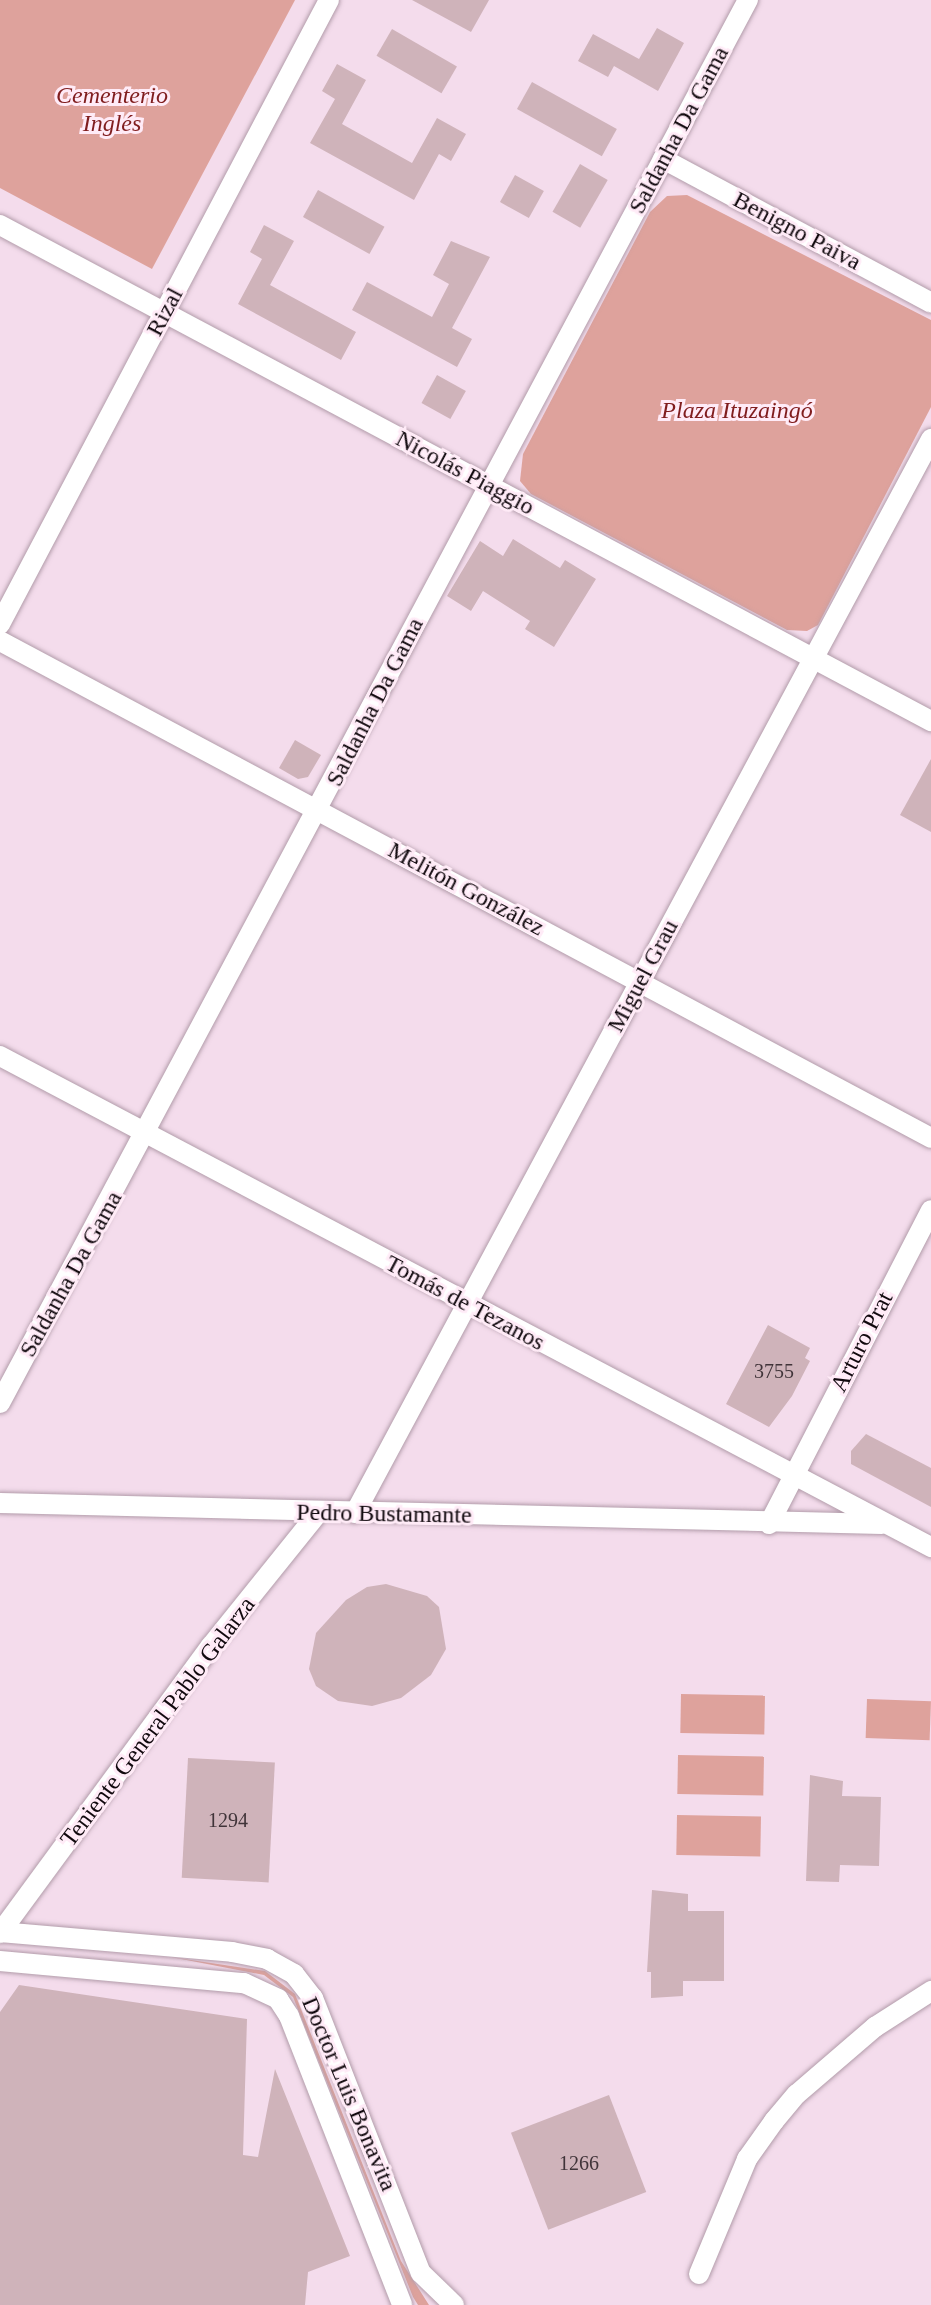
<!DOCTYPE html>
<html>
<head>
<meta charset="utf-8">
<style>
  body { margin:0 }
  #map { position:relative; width:931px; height:2305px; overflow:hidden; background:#f4dcec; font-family:"Times New Roman",serif }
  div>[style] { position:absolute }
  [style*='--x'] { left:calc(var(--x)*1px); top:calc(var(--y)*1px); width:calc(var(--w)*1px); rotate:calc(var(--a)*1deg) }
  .green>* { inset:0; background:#dea29c; transform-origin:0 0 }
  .building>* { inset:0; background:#cfb3ba; transform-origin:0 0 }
  .roads { filter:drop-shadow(0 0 2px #b29caa) drop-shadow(0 0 2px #b29caa) }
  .minor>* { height:20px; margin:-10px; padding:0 10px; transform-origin:10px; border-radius:10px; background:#fff }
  span { translate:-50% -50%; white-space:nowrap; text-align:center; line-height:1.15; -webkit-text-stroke:6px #ffebf7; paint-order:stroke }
  .number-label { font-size:20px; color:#403439 }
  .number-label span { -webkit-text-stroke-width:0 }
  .park-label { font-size:24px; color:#801d1e; font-style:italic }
  .street-label { font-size:24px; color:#11090e }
</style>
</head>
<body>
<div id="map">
  <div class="green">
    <div style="clip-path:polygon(0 0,295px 0,152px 269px,0 188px)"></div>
    <div style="clip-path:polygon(687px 195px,931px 320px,931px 407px,818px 625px,807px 631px,787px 630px,531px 494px,520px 481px,523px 454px,650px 212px,667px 196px)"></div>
    <div style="left:681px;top:1694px;width:84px;height:39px;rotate:1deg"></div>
    <div style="left:867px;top:1699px;width:64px;height:39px;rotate:2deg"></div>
    <div style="left:678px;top:1755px;width:86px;height:39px;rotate:1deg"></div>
    <div style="left:677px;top:1815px;width:84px;height:40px;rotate:1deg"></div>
    <div style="clip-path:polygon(171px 1957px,265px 1971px,295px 1994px,401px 2261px,429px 2305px,418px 2305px,413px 2297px,293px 1997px,264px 1975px)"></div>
  </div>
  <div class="building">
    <div style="clip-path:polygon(412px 0,489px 0,471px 32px)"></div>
    <div style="clip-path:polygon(657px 28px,684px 43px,658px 91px,614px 66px,608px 77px,578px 61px,593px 34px,639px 59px)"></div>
    <div style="left:392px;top:29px;width:75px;height:31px;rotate:30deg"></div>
    <div style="clip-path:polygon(337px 64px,366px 80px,342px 124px,412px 163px,437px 118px,466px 134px,451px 161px,439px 154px,414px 200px,310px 143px,335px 99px,322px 91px)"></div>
    <div style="left:532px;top:82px;width:97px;height:31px;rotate:29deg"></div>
    <div style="left:580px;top:164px;width:32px;height:55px;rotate:30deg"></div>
    <div style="left:515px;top:175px;width:33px;height:31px;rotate:29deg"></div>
    <div style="left:318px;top:190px;width:76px;height:31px;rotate:29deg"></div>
    <div style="clip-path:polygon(264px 225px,294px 241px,270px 285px,356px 332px,341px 360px,238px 304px,262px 259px,250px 252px)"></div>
    <div style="clip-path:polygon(451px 241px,490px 257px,452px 328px,472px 339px,457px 367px,352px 310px,367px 282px,432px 317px,449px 284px,433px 275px)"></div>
    <div style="left:437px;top:375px;width:33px;height:32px;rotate:29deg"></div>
    <div style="clip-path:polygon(513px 539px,560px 568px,565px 560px,596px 579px,554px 647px,525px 629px,530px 621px,483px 591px,471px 611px,447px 596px,480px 541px,503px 556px)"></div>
    <div style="clip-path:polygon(295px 740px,321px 755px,308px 777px,298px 779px,279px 768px)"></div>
    <div style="clip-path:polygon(931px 759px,931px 832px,900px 815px)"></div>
    <div style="clip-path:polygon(768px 1325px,810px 1348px,805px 1358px,810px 1361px,792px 1396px,769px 1427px,726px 1404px)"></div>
    <div style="clip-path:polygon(866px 1434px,931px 1468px,931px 1507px,851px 1464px,851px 1451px)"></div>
    <div style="clip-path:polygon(386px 1584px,427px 1596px,439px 1607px,446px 1649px,431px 1675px,401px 1698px,372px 1706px,338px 1701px,316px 1686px,309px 1669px,316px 1633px,346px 1600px,367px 1587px)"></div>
    <div style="left:188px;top:1758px;width:87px;height:120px;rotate:3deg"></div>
    <div style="clip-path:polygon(810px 1775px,843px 1781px,842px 1796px,881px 1797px,879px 1866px,840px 1865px,839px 1882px,806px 1881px)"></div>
    <div style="clip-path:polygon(652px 1890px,688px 1894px,688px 1911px,724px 1911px,724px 1981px,683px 1981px,683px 1996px,651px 1998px,651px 1972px,647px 1972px)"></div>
    <div style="clip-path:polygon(19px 1985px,247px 2019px,243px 2155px,258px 2157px,275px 2069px,350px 2256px,308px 2272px,305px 2305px,0 2305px,0 2012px)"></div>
    <div style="left:609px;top:2095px;width:104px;height:105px;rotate:69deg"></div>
  </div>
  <div class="roads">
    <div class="minor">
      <div style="--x:663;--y:159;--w:304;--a:28.2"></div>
      <div style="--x:0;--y:225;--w:1055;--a:28.05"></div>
      <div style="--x:0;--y:624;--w:705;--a:-62.2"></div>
      <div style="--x:0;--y:641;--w:1055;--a:28.09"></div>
      <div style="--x:0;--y:1056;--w:1053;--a:27.81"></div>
      <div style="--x:0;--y:1403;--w:1590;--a:-61.94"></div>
      <div style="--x:0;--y:1503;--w:882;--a:1.36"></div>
      <div style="--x:355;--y:1513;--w:1219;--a:-61.79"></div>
      <div style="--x:769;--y:1524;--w:353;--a:-62.7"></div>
      <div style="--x:0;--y:1932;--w:233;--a:4.9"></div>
      <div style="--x:232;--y:1952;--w:36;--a:11"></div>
      <div style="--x:267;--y:1959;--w:31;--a:29"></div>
      <div style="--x:294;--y:1974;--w:31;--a:52"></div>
      <div style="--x:313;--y:1998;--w:295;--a:68.6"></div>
      <div style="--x:421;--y:2273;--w:46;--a:44.1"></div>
      <div style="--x:0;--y:1933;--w:356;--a:-53.7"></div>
      <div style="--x:211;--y:1646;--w:171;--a:-51.2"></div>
      <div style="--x:0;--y:1961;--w:245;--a:5.2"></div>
      <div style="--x:244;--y:1983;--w:38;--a:25"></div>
      <div style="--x:278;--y:1999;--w:20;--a:57"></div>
      <div style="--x:289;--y:2016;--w:310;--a:68.6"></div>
      <div style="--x:699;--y:2274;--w:125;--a:-67.3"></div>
      <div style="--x:747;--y:2159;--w:47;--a:-54.6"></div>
      <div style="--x:774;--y:2121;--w:35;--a:-50"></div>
      <div style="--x:797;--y:2094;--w:103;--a:-40.7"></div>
      <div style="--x:875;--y:2027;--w:67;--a:-32.7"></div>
    </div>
  </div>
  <div class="number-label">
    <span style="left:774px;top:1371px">3755</span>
    <span style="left:228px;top:1820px">1294</span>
    <span style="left:579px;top:2163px">1266</span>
  </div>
  <div class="park-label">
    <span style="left:112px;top:110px">Cementerio<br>Inglés</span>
    <span style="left:737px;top:411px">Plaza Ituzaingó</span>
  </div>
  <div class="street-label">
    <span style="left:679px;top:130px;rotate:-62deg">Saldanha Da Gama</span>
    <span style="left:797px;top:231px;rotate:28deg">Benigno Paiva</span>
    <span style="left:165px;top:312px;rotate:-62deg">Rizal</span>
    <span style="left:465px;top:473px;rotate:28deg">Nicolás Piaggio</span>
    <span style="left:375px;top:702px;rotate:-63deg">Saldanha Da Gama</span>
    <span style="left:466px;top:889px;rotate:28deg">Melitón González</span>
    <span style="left:643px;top:976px;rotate:-62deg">Miguel Grau</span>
    <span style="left:71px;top:1274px;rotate:-61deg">Saldanha Da Gama</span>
    <span style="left:465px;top:1303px;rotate:28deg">Tomás de Tezanos</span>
    <span style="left:862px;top:1342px;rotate:-63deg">Arturo Prat</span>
    <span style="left:384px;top:1514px;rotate:1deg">Pedro Bustamante</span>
    <span style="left:158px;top:1722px;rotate:-53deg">Teniente General Pablo Galarza</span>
    <span style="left:349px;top:2094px;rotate:67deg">Doctor Luis Bonavita</span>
  </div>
</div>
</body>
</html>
